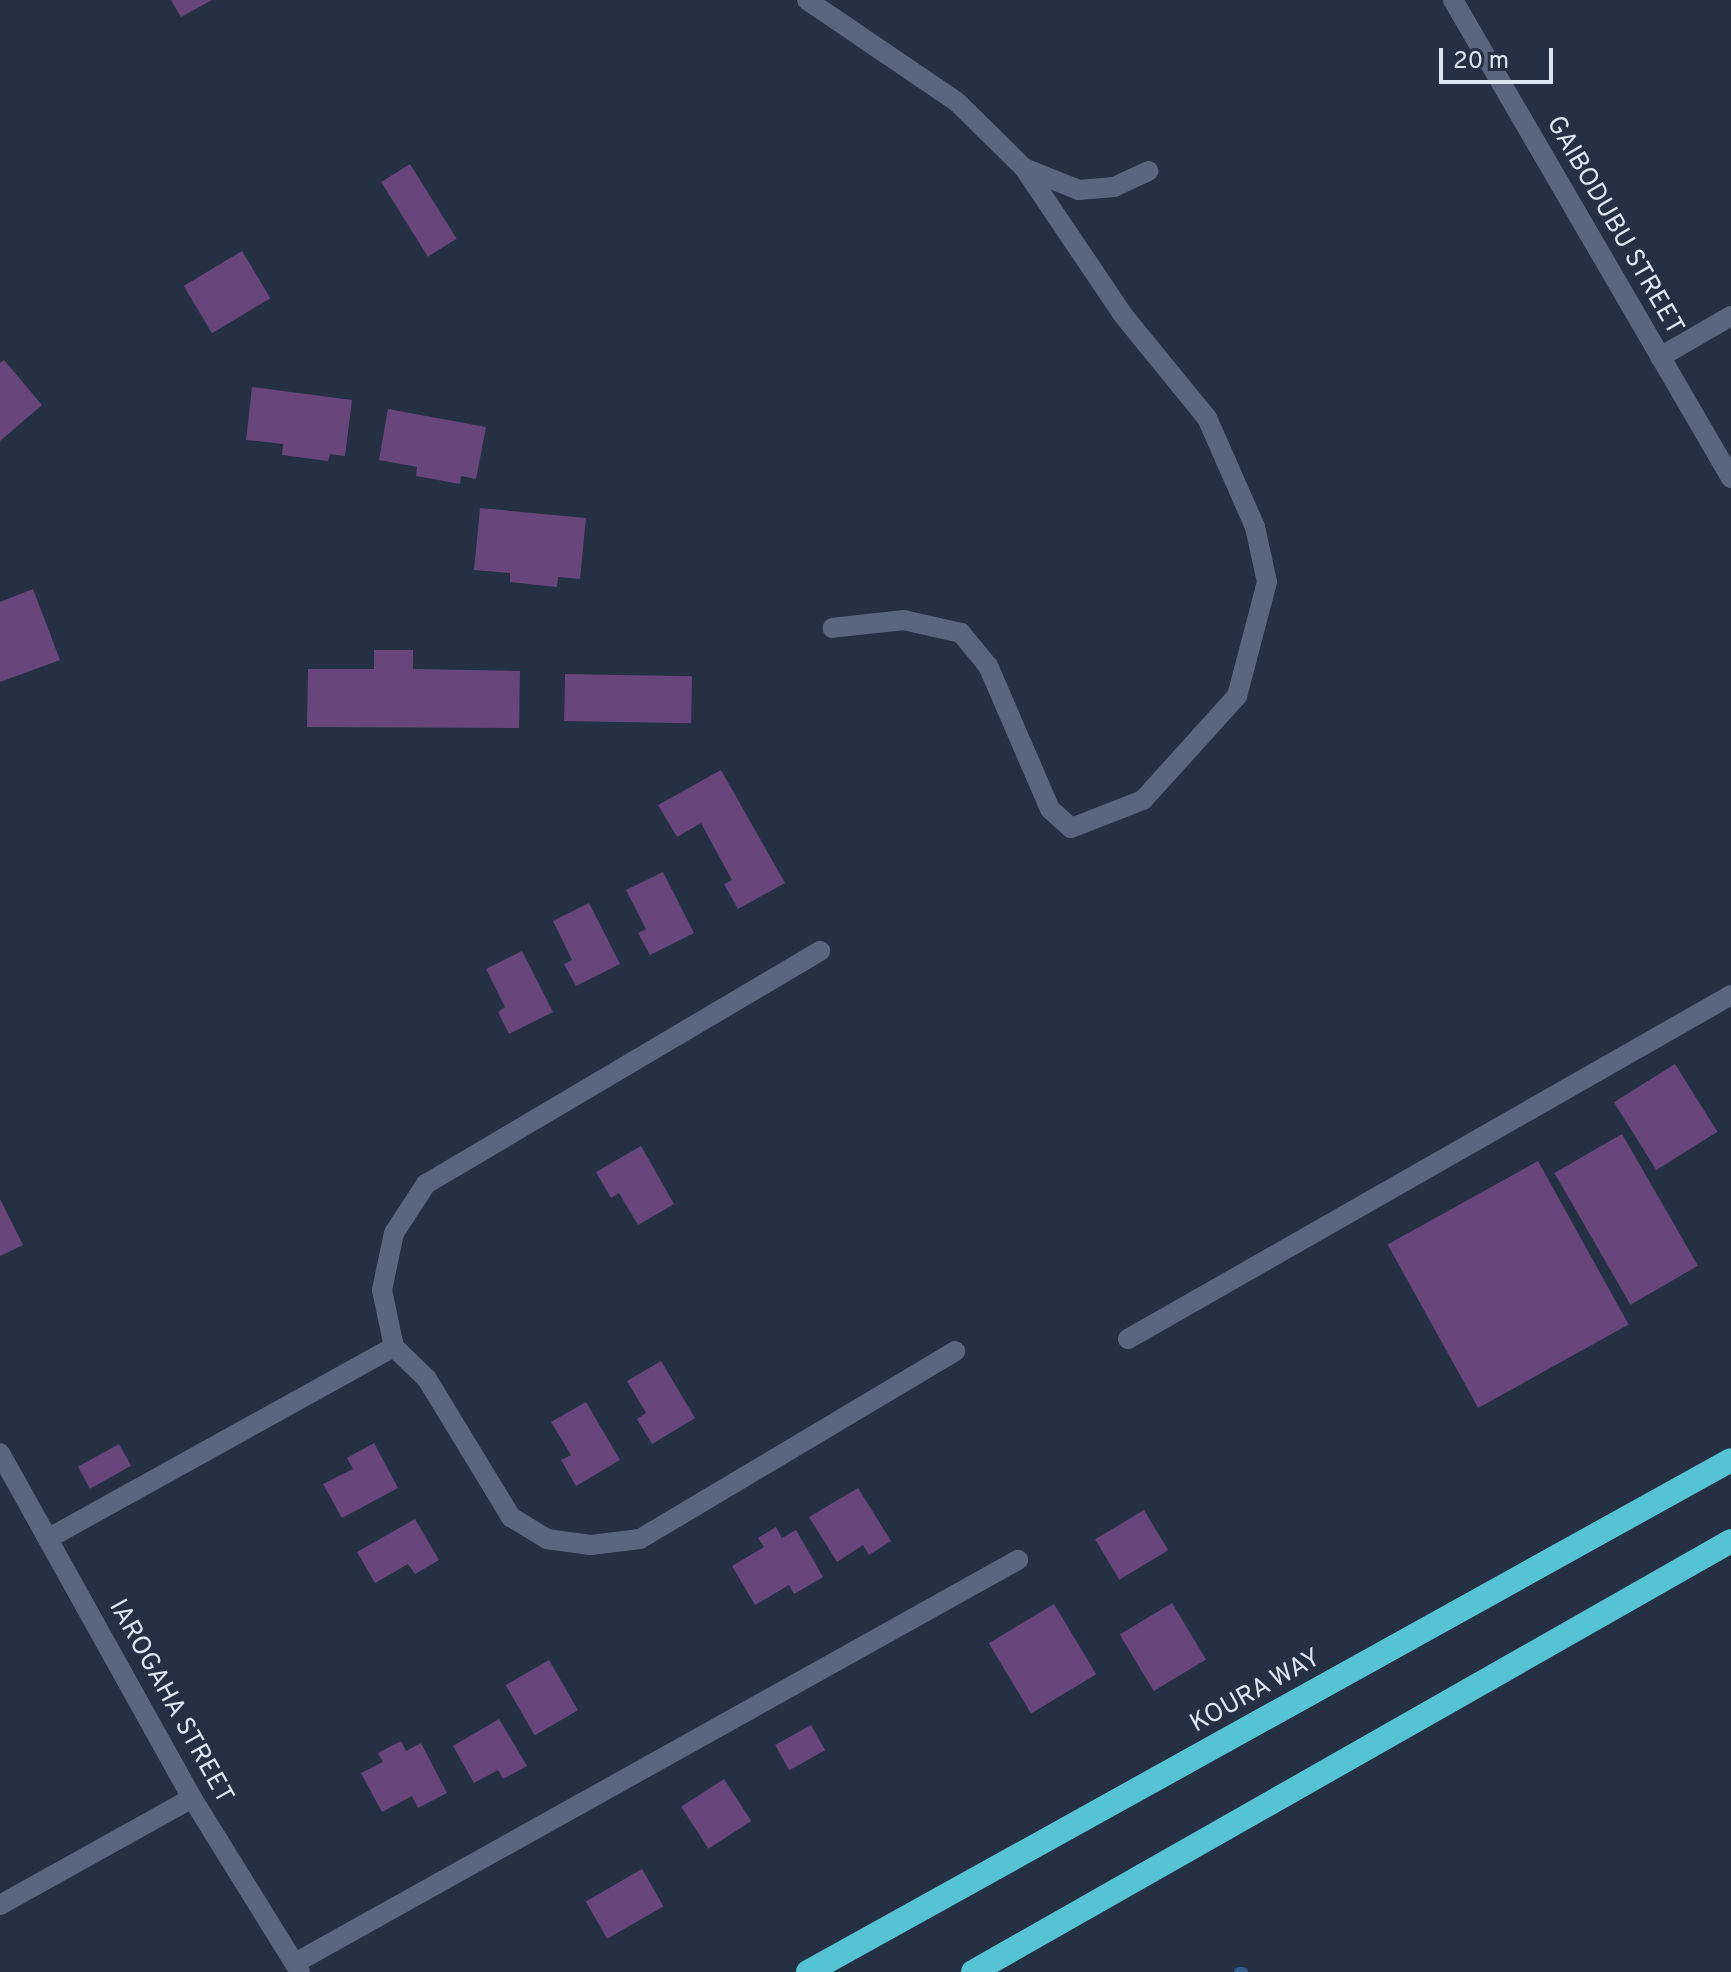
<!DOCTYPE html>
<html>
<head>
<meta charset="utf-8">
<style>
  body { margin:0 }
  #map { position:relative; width:1731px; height:1972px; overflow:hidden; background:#253045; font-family:Overpass,sans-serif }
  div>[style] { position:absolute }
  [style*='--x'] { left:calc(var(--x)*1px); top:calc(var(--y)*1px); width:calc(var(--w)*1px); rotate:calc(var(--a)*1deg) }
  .stream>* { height:11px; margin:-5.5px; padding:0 5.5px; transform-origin:5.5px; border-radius:5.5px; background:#325c8c }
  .building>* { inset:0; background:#68467b; transform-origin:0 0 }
  .minor>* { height:20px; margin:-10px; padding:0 10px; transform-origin:10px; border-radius:10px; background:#5a667d }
  .highway>* { height:24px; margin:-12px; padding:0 12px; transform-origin:12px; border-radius:12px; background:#55c3d4 }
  span { translate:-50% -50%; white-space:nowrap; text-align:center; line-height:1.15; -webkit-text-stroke:7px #253045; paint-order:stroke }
  .street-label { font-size:26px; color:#dde4f2 }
  .scale { position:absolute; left:1439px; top:48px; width:114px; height:36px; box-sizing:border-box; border:4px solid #dde4f2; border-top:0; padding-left:10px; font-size:24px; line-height:28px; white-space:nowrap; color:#dde4f2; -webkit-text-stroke:6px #253045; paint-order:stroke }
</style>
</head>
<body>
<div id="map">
  <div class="stream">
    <div style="--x:1239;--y:1972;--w:3;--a:0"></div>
  </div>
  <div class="building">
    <div style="clip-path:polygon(171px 0,212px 0,181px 17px)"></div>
    <div style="left:410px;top:164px;width:88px;height:34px;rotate:58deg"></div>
    <div style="left:242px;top:251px;width:55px;height:68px;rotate:59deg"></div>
    <div style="clip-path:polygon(4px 360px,42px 405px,0 441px,0 363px)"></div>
    <div style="clip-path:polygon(252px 387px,352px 400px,345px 456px,330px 454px,328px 461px,282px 455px,283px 444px,246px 440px)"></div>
    <div style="clip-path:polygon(388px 409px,486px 427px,476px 479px,461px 476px,460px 484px,416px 476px,417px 467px,379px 460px)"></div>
    <div style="clip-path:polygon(480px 508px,586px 518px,580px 579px,558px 577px,557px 587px,510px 582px,510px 573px,474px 570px)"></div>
    <div style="clip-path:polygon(33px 589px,60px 660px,0 682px,0 602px)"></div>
    <div style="clip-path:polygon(374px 650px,413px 650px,413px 669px,520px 671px,519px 728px,307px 727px,308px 669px,374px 669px)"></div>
    <div style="left:565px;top:674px;width:127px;height:47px;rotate:1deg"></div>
    <div style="clip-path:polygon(721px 770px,785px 883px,738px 909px,724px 884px,732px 880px,701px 823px,677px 837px,658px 805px)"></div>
    <div style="clip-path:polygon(663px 872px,694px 933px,650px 955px,638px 933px,646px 929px,626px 890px)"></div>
    <div style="clip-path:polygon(589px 903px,620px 964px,576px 986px,564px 964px,572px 960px,553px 921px)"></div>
    <div style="clip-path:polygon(522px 951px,553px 1012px,509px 1034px,498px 1012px,505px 1007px,486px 969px)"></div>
    <div style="left:1675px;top:1064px;width:80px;height:72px;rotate:58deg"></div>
    <div style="left:1622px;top:1134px;width:152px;height:78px;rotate:60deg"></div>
    <div style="clip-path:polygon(641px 1146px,674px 1204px,638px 1225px,619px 1193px,611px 1198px,596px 1172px)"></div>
    <div style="left:1538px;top:1161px;width:187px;height:172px;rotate:61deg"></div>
    <div style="clip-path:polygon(0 1199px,23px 1245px,0 1256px)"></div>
    <div style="clip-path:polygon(661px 1361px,695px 1418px,652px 1444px,637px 1419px,646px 1413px,627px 1381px)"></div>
    <div style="clip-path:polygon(586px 1402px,620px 1460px,576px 1486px,561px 1460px,571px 1455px,551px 1422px)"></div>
    <div style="clip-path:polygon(374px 1443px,398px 1488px,342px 1518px,323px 1484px,353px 1469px,347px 1458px)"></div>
    <div style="left:119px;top:1444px;width:25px;height:47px;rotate:61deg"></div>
    <div style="clip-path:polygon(858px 1488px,891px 1541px,869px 1555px,863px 1545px,837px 1562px,809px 1517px)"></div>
    <div style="left:1144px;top:1510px;width:47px;height:57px;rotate:59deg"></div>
    <div style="clip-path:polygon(415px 1519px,439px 1560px,415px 1574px,408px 1564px,375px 1583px,357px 1552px)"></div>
    <div style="clip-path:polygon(776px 1527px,782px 1538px,796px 1530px,823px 1577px,794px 1594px,789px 1585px,755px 1605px,732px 1566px,764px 1547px,758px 1538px)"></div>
    <div style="left:1172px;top:1603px;width:66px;height:61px;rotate:59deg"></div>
    <div style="left:1054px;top:1604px;width:82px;height:76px;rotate:59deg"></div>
    <div style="left:549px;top:1660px;width:58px;height:50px;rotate:60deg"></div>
    <div style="clip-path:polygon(499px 1719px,527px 1766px,503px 1779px,498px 1770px,474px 1783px,453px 1746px)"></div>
    <div style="left:811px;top:1725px;width:29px;height:41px;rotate:61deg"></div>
    <div style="clip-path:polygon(401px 1741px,406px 1751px,421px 1743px,447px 1793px,418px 1808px,412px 1796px,382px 1812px,361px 1773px,383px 1762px,378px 1753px)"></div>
    <div style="left:724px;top:1779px;width:50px;height:51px;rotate:57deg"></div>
    <div style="left:642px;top:1869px;width:43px;height:65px;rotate:60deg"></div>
  </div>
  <div class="minor">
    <div style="--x:807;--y:0;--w:181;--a:34.2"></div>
    <div style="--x:957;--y:102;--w:94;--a:44.6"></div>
    <div style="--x:1024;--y:168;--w:177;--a:56"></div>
    <div style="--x:1123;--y:315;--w:133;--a:50.8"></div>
    <div style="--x:1207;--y:418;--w:119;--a:66.2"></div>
    <div style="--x:1255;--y:527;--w:56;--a:77.7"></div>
    <div style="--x:1267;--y:582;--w:118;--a:104.7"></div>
    <div style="--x:1237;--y:696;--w:140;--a:132.1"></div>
    <div style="--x:1143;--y:800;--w:77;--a:158.7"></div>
    <div style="--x:1071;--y:828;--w:28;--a:-138"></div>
    <div style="--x:1050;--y:809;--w:156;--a:-113.4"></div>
    <div style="--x:988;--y:666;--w:43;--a:-129.3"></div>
    <div style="--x:961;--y:633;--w:58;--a:-167.2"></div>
    <div style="--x:904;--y:620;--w:72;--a:173.7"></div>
    <div style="--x:1453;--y:0;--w:553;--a:59.82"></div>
    <div style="--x:1024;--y:168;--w:59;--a:21.8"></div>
    <div style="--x:1079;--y:190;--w:35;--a:-5"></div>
    <div style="--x:1114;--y:187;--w:38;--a:-25"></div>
    <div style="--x:1660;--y:357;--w:82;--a:-30"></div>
    <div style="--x:1128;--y:1339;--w:694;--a:-29.7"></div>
    <div style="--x:394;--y:1347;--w:46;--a:44.1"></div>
    <div style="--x:427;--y:1379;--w:162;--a:58.7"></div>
    <div style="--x:511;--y:1517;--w:42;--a:31.4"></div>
    <div style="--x:547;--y:1539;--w:44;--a:7.8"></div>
    <div style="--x:591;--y:1545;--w:49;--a:-7"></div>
    <div style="--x:640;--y:1539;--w:367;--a:-30.8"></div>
    <div style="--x:0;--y:1453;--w:395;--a:60.9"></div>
    <div style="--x:192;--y:1798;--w:205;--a:58.2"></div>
    <div style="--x:49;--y:1538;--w:394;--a:-29"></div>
    <div style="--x:394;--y:1347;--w:58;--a:-101.9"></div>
    <div style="--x:382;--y:1290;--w:58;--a:-78.1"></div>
    <div style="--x:394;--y:1233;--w:59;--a:-56.9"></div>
    <div style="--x:426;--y:1184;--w:458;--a:-30.6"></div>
    <div style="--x:0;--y:1905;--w:220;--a:-29.1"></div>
    <div style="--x:295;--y:1963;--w:828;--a:-29.14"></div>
  </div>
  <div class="highway">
    <div style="--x:808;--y:1972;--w:1055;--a:-29.02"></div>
    <div style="--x:973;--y:1972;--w:872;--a:-29.62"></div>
  </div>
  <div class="street-label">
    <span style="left:1614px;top:226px;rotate:60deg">GAIBODUBU STREET</span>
    <span style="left:1256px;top:1692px;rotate:-29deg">KOURA WAY</span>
    <span style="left:170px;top:1702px;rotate:61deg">IAROGAHA STREET</span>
  </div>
  <div class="scale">20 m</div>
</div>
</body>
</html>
